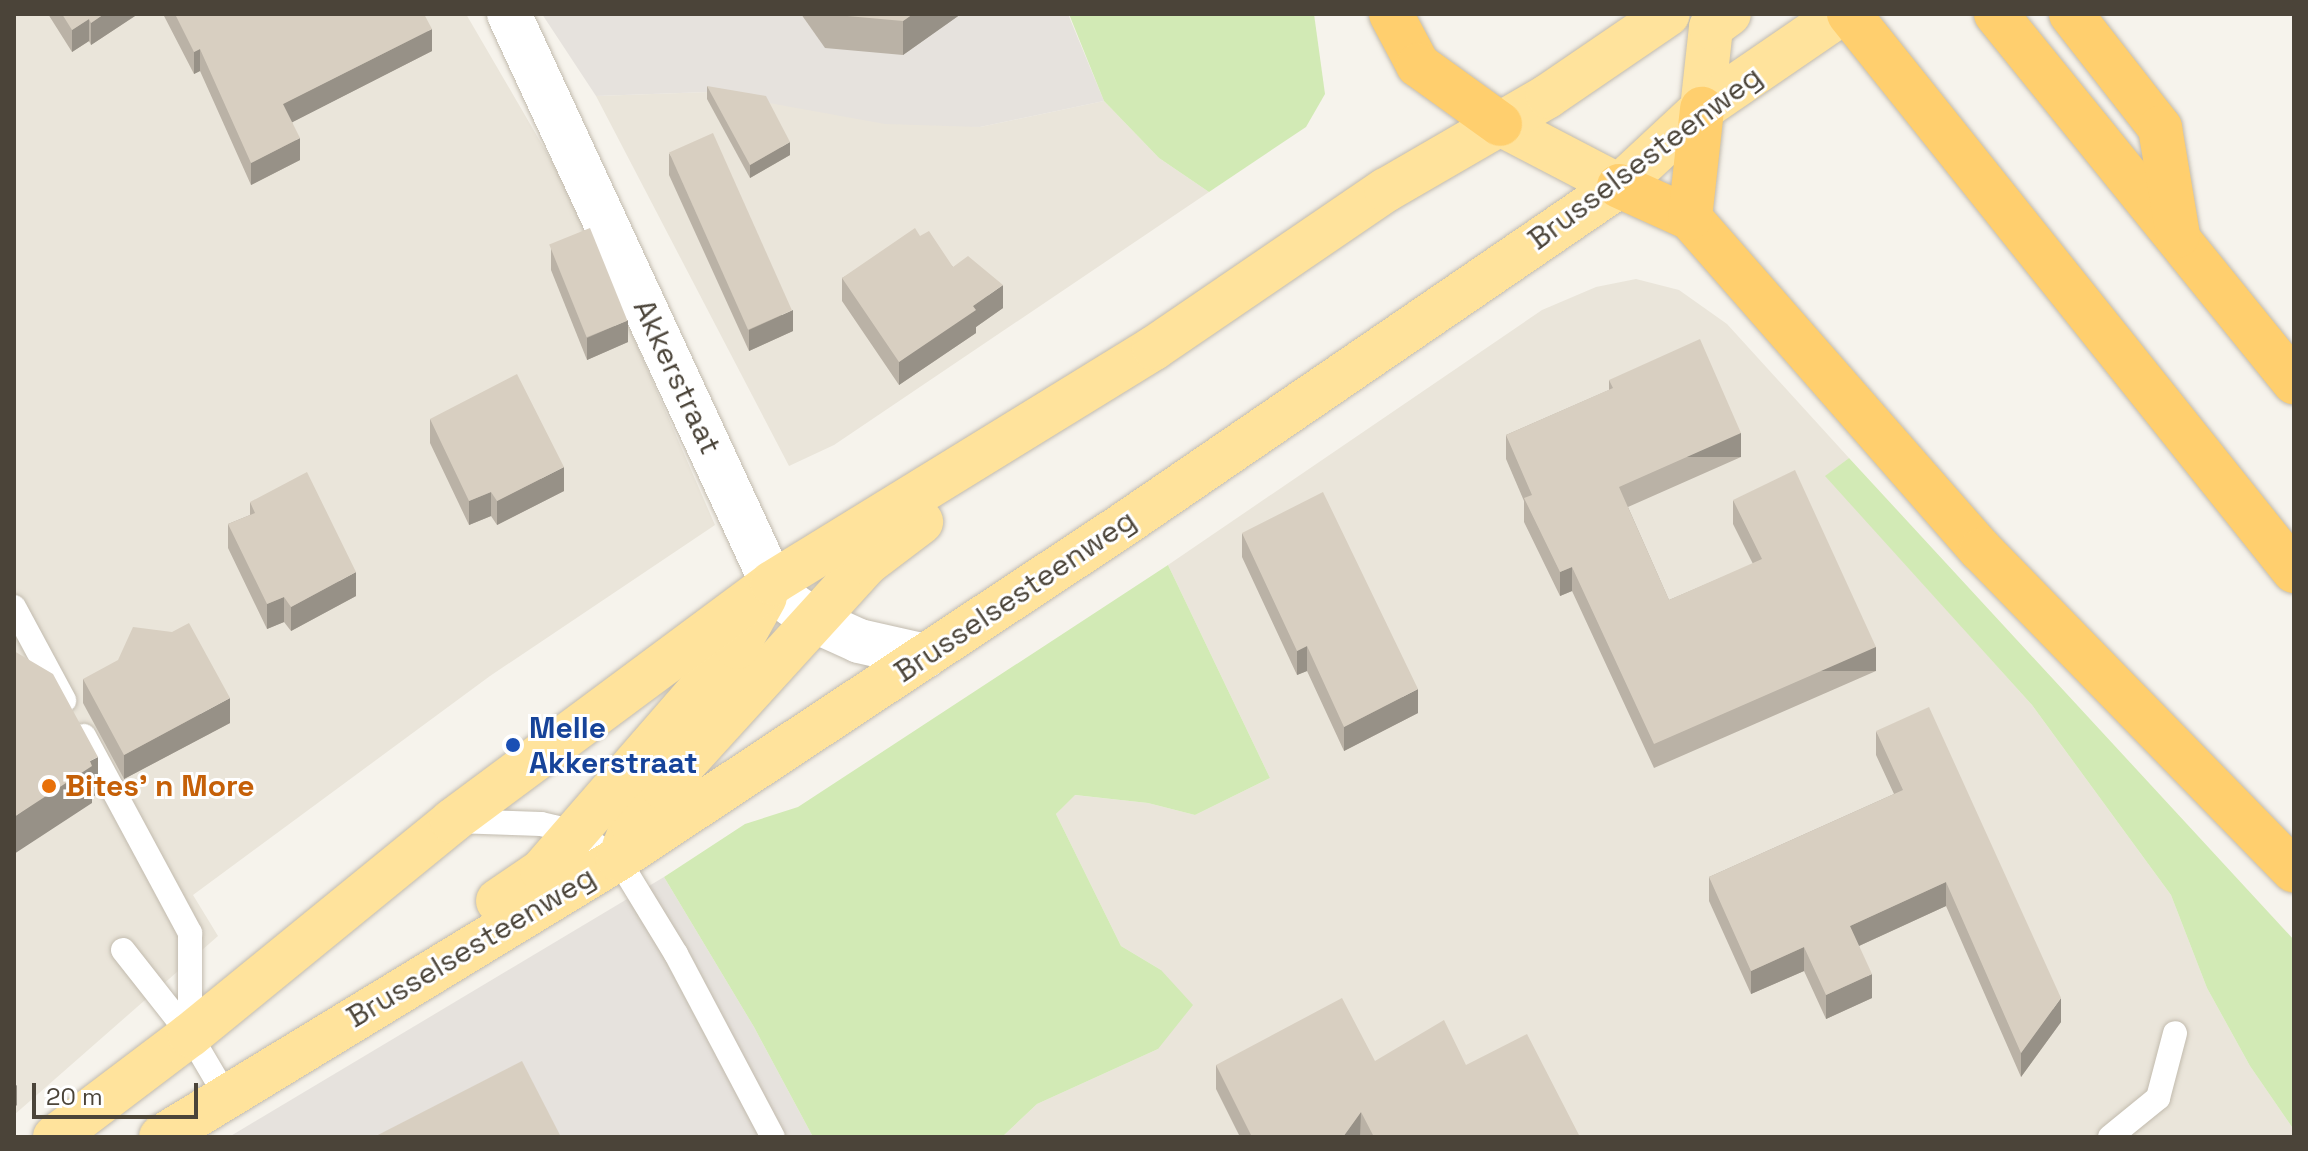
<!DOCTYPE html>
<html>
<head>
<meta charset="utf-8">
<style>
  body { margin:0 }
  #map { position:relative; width:2308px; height:1151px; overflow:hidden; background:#f6f3ec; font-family:"Space Grotesk",sans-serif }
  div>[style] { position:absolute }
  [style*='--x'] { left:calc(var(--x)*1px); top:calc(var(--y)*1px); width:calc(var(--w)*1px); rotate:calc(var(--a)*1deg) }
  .residential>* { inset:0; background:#eae5da }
  .industrial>* { inset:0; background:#e6e2dd }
  .green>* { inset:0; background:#d2eab5 }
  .roads { filter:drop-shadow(0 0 2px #c2bbae) drop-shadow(0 0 2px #c2bbae) }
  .lane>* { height:24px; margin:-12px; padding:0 12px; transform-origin:12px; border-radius:12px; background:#fff }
  .street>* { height:44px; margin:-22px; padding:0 22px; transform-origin:22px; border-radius:22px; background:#fff }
  .primary>* { height:44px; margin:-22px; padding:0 22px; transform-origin:22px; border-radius:22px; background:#ffe39c }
  .highway>* { height:44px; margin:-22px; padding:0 22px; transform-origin:22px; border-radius:22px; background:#ffcf6e }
  .wall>* { inset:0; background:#bab2a6 }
  .shaded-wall>* { inset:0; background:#979187; transform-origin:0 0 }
  .building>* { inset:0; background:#d8cfc1; transform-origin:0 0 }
  .dots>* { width:22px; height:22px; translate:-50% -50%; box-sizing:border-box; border:4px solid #fff; border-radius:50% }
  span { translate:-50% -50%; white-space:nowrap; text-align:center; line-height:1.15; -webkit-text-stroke:6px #fff; paint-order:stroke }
  .street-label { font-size:30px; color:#4b4439 }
  .transit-label { font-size:30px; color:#164399; font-weight:700 }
  .left { translate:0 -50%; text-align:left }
  .food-label { font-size:30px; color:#c56008; font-weight:700 }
  .frame { position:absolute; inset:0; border:16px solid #4b4439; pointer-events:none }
  .scale { position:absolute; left:32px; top:1083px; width:166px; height:36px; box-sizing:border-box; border:4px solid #4b4439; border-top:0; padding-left:10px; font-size:24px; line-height:28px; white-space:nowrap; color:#4b4439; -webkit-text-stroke:6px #fff; paint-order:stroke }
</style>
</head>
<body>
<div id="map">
  <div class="residential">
    <div style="clip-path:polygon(14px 14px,466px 14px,572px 196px,715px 525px,490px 676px,193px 895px,218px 936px,14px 1115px)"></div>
    <div style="clip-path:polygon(708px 92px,980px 127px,1104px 101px,1159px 158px,1209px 192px,834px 445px,789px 466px,596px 96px)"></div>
    <div style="clip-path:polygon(1636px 279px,1679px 290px,1727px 324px,1849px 458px,1826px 476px,2032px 705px,2171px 895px,2207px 988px,2250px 1066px,2294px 1130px,2294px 1137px,1002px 1137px,1037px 1104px,1158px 1049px,1161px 970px,1121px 946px,1056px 814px,1074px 795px,1148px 803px,1195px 815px,1270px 778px,1168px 565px,1542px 310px,1596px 287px)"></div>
  </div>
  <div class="industrial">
    <div style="clip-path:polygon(542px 14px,1068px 14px,1104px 101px,980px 127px,885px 124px,708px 92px,596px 96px)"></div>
    <div style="clip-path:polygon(664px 877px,754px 1027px,813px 1137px,229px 1137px)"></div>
  </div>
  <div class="green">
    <div style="clip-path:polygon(1069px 14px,1314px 14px,1325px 94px,1306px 127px,1209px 192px,1159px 158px,1104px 101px)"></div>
    <div style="clip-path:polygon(1849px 458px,2294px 940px,2294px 1130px,2250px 1066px,2207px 988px,2171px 895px,2032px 705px,1825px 476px)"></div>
    <div style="clip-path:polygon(1168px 565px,1270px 778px,1195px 815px,1148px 803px,1075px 795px,1056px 814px,1121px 946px,1161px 970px,1193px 1005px,1158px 1049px,1037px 1104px,1002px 1137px,813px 1137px,754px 1027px,664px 877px,745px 824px,798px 807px)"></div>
  </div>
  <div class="roads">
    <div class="lane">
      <div style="--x:14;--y:607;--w:106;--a:61.7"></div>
      <div style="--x:84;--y:736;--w:224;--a:61.7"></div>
      <div style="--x:190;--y:933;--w:102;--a:90"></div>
      <div style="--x:455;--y:821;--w:86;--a:2"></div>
      <div style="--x:541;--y:824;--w:35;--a:13"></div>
      <div style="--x:575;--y:832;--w:51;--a:32.1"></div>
      <div style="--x:618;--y:859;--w:111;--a:58.6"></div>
      <div style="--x:676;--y:954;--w:207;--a:62.1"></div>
      <div style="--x:123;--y:950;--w:108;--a:51.8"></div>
      <div style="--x:190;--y:1035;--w:71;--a:59.5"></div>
      <div style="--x:2110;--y:1137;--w:62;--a:-39.1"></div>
      <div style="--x:2158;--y:1098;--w:67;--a:-75.3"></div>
    </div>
    <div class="street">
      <div style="--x:509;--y:14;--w:627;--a:65.19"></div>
      <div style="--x:772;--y:583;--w:28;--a:48"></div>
      <div style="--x:791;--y:604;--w:29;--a:35"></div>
      <div style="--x:815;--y:621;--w:48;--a:24.4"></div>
      <div style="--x:859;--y:641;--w:68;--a:12.8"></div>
    </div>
    <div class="primary">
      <div style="--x:1702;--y:109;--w:82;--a:-83.7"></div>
      <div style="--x:1711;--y:27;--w:22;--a:-36"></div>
      <div style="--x:1500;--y:124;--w:134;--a:27.5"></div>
      <div style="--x:624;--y:847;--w:24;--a:-68"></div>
      <div style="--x:633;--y:825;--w:48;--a:-51.7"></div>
      <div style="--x:663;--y:787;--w:303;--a:-47.7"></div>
      <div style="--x:867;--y:563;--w:68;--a:-37.2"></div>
      <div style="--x:498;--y:901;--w:53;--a:-34.3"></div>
      <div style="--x:542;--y:871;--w:297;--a:-49"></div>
      <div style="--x:737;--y:647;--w:57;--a:-60.8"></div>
      <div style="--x:55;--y:1137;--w:169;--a:-37.1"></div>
      <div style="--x:190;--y:1035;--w:338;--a:-39.2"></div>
      <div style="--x:452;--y:821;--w:399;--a:-36.6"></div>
      <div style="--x:772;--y:583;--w:448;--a:-31.6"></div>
      <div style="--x:1154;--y:348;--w:281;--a:-34.3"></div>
      <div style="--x:1386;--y:190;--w:187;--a:-30.1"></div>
      <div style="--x:1548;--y:96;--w:145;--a:-34.3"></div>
      <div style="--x:161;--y:1137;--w:535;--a:-31.31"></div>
      <div style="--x:618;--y:859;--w:602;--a:-33.48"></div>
      <div style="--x:1120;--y:527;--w:604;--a:-34.35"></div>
      <div style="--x:1619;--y:186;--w:113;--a:-42.9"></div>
      <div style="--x:1702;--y:109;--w:168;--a:-34.4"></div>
    </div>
    <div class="highway">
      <div style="--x:1391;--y:14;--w:58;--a:62.1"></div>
      <div style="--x:1418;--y:65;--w:101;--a:35.7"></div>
      <div style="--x:1849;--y:14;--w:713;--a:51.38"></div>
      <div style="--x:1996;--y:14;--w:474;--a:51"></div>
      <div style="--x:2071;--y:14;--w:145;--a:52"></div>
      <div style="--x:2160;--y:128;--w:109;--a:80.5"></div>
      <div style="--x:1619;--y:186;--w:78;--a:24.3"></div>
      <div style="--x:1690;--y:218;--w:441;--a:48.8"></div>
      <div style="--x:1981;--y:550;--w:448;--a:45.7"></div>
      <div style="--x:1690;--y:218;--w:110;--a:-83.7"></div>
    </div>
  </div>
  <div class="wall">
    <div style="clip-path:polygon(48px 14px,138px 14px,91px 45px,89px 41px,72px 52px)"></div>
    <div style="clip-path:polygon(163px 14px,424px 14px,432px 51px,292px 122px,300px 160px,251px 185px,200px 71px,194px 74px)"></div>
    <div style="clip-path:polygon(801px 14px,961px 14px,903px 55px,825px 48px)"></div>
    <div style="clip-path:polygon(707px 86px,790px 155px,750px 178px,707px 99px)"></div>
    <div style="clip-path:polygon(669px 153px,793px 331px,749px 351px,669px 175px)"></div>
    <div style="clip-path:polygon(920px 236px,953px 267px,1003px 308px,976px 327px,976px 333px,899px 385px,842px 301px,842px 278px)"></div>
    <div style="clip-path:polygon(551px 248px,628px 342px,587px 360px,551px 270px)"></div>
    <div style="clip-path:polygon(1609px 380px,1741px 457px,1628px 507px,1669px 600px,1753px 564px,1733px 524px,1733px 500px,1876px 671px,1654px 768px,1572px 591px,1560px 596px,1524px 522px,1524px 501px,1506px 459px,1506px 435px,1609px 390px)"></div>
    <div style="clip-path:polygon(430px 419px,564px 491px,497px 525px,491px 516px,469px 525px,430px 443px)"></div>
    <div style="clip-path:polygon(250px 502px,356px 596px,291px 631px,284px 622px,267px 629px,228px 548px,228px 524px,250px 515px)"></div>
    <div style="clip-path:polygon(1242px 533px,1418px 713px,1344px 751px,1307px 671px,1297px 675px,1242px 557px)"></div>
    <div style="clip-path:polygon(83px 679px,230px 723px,124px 779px,83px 703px)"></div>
    <div style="clip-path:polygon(1876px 731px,2061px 1022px,2021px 1077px,1946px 906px,1859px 946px,1872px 998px,1826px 1019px,1804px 971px,1751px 994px,1709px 901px,1709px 877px,1894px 794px,1876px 755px)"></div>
    <div style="clip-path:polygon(1375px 1061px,1466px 1065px,1580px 1137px,1240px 1137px,1216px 1089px,1216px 1065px)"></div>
  </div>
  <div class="shaded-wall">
    <div style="clip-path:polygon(104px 14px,138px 14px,91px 45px,91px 23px)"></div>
    <div style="clip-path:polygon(913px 14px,961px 14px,903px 55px,903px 21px)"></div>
    <div style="clip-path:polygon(89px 19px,89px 41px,72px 52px,72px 30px)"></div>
    <div style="clip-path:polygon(432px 29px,432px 51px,283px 127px,283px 104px)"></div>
    <div style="clip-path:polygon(200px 49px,200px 71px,194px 74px,194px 52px)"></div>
    <div style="clip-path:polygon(300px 138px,300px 160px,251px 185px,251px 163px)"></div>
    <div style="clip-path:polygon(790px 142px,790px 155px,750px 178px,750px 165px)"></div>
    <div style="clip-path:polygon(1003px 285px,1003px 308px,976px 327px,976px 333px,899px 385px,899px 362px,973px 306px)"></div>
    <div style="clip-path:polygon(793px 310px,793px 331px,749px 351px,749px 330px)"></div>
    <div style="clip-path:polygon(628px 320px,628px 342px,587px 360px,587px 338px)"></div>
    <div style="left:1741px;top:433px;width:24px;height:133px;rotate:90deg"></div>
    <div style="clip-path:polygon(564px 467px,564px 491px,497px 525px,497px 501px)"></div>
    <div style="clip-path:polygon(491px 492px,491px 516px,469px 525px,469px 501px)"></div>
    <div style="clip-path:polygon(1572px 567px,1572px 591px,1560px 596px,1560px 572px)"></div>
    <div style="clip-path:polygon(356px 572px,356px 596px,291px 631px,291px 607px)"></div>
    <div style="clip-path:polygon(284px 597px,284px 622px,267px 629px,267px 604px)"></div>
    <div style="clip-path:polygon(1307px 646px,1307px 671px,1297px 675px,1297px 651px)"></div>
    <div style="left:1876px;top:647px;width:24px;height:242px;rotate:90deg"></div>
    <div style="clip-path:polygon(1418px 689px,1418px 713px,1344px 751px,1344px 727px)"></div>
    <div style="clip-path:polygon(230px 698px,230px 723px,124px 779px,124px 755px)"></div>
    <div style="clip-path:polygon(98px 757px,98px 794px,92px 797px,92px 803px,14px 854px,14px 817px,90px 761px)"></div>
    <div style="clip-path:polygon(1946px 882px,1946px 906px,1850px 950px,1850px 926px)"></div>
    <div style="clip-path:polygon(1804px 947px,1804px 971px,1751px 994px,1751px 971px)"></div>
    <div style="clip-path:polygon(1872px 974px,1872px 998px,1826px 1019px,1826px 995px)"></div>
    <div style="clip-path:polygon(2061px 998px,2061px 1022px,2021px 1077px,2021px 1053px)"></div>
    <div style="clip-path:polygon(17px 1085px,17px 1105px,14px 1108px,14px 1087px)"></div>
    <div style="clip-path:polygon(1361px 1112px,1360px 1137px,1343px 1137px)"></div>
  </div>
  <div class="building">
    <div style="clip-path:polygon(62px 14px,104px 14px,91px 23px,89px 19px,72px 30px)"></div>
    <div style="clip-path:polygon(175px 14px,424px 14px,432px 29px,283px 104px,300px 138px,251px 163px,200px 49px,194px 52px)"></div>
    <div style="clip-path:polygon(825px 14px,913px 14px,903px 21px)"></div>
    <div style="clip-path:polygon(707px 86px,766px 96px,790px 142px,750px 165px)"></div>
    <div style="left:713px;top:133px;width:194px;height:48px;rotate:66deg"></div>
    <div style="left:590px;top:228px;width:100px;height:44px;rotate:68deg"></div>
    <div style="clip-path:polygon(915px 228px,920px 236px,929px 231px,953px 267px,968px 256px,1003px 285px,973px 306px,976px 310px,899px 362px,842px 278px)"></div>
    <div style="clip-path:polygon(1700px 339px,1741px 433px,1619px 487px,1669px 600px,1762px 559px,1733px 500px,1795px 470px,1876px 647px,1654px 744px,1572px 567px,1560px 572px,1524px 498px,1532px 495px,1506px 435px,1613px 388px,1609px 380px)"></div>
    <div style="clip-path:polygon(517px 374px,564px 467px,497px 501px,491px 492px,469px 501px,430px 419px)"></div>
    <div style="clip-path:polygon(307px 472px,356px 572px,291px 607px,284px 597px,267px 604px,228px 524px,255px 513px,250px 502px)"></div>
    <div style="clip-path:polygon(1323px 492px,1418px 689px,1344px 727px,1307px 646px,1297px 651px,1242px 533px)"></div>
    <div style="clip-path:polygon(189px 623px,230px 698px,124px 755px,83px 679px,118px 660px,133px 627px,172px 632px)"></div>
    <div style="clip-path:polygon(14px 651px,53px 674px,98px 757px,90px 761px,92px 766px,14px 817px)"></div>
    <div style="clip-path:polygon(1929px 707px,2061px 998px,2021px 1053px,1946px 882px,1850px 926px,1872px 974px,1826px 995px,1804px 947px,1751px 971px,1709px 877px,1903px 790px,1876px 731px)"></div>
    <div style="clip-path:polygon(1342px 998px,1375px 1061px,1444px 1020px,1466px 1065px,1527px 1034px,1580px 1137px,1374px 1137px,1361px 1112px,1343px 1137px,1252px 1137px,1216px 1065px)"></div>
    <div style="clip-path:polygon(522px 1061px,561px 1137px,374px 1137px)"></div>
  </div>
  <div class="dots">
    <div style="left:513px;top:745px;background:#1a4fb4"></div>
    <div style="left:49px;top:786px;background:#e8710a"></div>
  </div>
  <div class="street-label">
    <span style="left:1645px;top:158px;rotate:-37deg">Brusselsesteenweg</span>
    <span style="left:677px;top:377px;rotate:65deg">Akkerstraat</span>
    <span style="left:1015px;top:596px;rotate:-34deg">Brusselsesteenweg</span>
    <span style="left:471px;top:947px;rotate:-31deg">Brusselsesteenweg</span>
  </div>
  <div class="transit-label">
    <span class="left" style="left:529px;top:745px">Melle<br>Akkerstraat</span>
  </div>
  <div class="food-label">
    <span class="left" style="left:65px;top:786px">Bites' n More</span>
  </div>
  <div class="frame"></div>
  <div class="scale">20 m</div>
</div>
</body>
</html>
